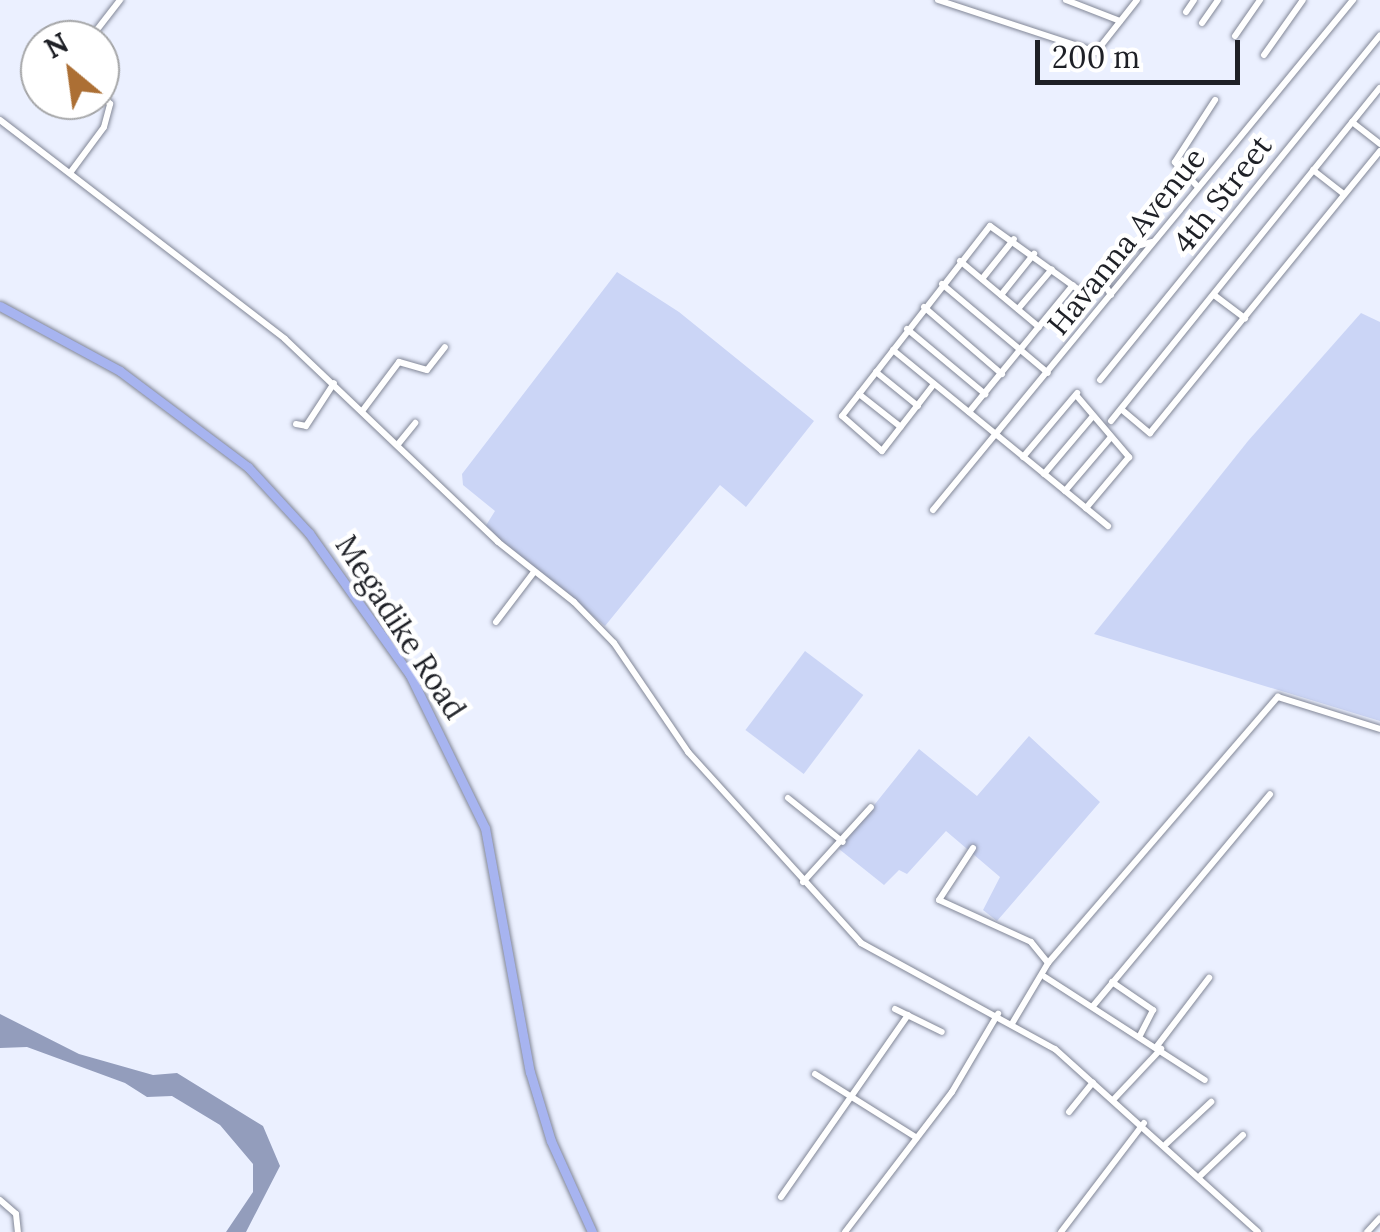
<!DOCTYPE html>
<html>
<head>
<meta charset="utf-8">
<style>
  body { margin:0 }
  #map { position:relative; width:1380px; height:1232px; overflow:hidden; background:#ebf0ff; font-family:Lora,serif }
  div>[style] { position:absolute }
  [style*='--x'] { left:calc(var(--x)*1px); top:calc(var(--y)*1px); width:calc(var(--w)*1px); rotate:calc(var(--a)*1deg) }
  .green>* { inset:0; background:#cbd5f6; transform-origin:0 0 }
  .water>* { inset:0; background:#939dbc }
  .roads { filter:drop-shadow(0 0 2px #828797) drop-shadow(0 0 2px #828797) }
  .minor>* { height:6px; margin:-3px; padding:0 3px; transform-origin:3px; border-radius:3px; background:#fff }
  .major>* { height:9px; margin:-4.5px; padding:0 4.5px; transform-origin:4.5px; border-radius:4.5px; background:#a7b4f0 }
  span { translate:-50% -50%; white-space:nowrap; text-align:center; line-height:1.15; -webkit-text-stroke:9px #fff; paint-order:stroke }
  .street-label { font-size:30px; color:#1e2026 }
  .north { position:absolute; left:20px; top:20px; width:100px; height:100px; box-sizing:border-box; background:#fff; border:2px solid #a5a6a8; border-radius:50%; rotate:331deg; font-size:28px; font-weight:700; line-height:40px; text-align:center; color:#1e2026 }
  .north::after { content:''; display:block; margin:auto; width:35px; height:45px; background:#ac6f34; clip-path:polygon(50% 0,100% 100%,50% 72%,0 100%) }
  .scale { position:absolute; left:1035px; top:40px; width:205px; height:45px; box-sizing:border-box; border:5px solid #1e2026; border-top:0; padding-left:12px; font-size:30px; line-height:35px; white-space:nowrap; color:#1e2026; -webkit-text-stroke:8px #fff; paint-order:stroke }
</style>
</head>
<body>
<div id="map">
  <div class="green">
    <div style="clip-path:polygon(617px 272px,679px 312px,814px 421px,746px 507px,720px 485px,605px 626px,485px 527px,495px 511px,463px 485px,462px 474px)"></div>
    <div style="clip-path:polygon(1361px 313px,1380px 322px,1380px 721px,1094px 634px,1248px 441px)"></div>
    <div style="left:805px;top:651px;width:73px;height:99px;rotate:37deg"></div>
    <div style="clip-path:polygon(1029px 736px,1100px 802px,997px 921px,983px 910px,1000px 877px,946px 831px,907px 874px,899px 870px,884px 885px,839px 849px,919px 749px,977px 796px)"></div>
  </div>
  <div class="water">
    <div style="clip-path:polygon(0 1014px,79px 1054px,153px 1075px,177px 1073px,263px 1126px,280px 1166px,246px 1232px,226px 1232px,253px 1192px,253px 1164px,220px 1125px,172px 1096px,147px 1097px,125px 1083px,27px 1047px,0 1048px)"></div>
  </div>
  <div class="roads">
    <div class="minor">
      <div style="--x:938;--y:0;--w:166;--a:18.2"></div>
      <div style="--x:1096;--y:52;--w:66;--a:-51.7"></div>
      <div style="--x:1066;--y:0;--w:58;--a:21.3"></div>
      <div style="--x:1186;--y:12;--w:14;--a:-56"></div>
      <div style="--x:1202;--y:23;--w:28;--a:-55"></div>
      <div style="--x:1235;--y:36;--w:44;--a:-55.2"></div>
      <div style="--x:89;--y:40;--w:51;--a:-52.2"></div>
      <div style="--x:1264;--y:55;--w:67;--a:-54.7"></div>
      <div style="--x:0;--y:120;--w:359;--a:37.5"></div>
      <div style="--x:285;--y:339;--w:294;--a:43.6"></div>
      <div style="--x:498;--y:542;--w:97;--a:38.3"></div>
      <div style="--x:574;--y:602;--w:57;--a:45.7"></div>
      <div style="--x:614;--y:643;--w:132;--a:55.8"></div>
      <div style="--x:688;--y:752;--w:258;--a:47.8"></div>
      <div style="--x:861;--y:943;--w:221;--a:28.7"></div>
      <div style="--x:1055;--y:1049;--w:273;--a:42"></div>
      <div style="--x:1352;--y:122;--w:36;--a:38"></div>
      <div style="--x:1313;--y:170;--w:39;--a:38"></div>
      <div style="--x:70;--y:173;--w:57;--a:-53.5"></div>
      <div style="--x:104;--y:127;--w:24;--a:-75"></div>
      <div style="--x:110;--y:104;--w:16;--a:-130"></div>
      <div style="--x:1198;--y:187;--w:34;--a:-133"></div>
      <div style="--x:1175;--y:162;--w:74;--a:-57.2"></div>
      <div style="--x:960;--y:261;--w:103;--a:39.9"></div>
      <div style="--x:982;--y:279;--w:51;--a:-51.3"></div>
      <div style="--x:942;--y:284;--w:138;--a:40"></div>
      <div style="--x:1001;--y:295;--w:53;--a:-51.2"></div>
      <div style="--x:1111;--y:295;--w:12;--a:-121"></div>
      <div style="--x:1105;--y:285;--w:47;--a:-53.6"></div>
      <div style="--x:1133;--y:247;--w:20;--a:-15"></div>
      <div style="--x:1214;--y:295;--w:39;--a:37"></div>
      <div style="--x:924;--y:307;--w:103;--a:40.7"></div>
      <div style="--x:1018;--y:309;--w:52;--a:-49.6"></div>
      <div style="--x:907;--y:329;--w:102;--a:39.8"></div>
      <div style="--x:893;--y:350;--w:278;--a:39.3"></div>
      <div style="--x:876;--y:372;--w:54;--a:39"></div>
      <div style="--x:1100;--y:380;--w:444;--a:-50.9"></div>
      <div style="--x:934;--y:384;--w:85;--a:127.8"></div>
      <div style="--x:882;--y:451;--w:53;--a:-138.8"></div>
      <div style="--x:842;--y:416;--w:241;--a:-52.1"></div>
      <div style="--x:990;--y:226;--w:113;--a:35.7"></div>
      <div style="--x:859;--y:394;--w:53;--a:38.2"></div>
      <div style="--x:1076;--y:395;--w:82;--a:49.5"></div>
      <div style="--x:1129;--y:457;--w:67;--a:130.1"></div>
      <div style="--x:1121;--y:409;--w:38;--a:40"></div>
      <div style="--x:1150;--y:433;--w:364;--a:-50.8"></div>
      <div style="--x:363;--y:410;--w:60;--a:-53.1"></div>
      <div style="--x:399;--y:362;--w:29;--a:16"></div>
      <div style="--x:427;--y:370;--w:29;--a:-52"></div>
      <div style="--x:969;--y:412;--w:164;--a:-50.7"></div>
      <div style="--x:1111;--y:421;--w:428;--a:-51.1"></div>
      <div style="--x:296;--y:424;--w:10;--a:11"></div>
      <div style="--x:306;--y:426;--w:51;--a:-56.9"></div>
      <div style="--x:399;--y:443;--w:26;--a:-51"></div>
      <div style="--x:1023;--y:457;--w:84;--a:-49.8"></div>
      <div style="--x:1044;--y:474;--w:76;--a:-49.8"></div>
      <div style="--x:1065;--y:491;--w:71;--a:-49.6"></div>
      <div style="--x:933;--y:510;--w:661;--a:-50.53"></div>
      <div style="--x:496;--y:622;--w:63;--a:-52.8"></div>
      <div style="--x:788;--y:798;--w:70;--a:38.7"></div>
      <div style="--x:973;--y:848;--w:62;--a:123.2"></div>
      <div style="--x:939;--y:900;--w:101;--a:24.5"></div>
      <div style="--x:1031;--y:942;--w:27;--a:51"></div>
      <div style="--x:803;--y:882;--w:101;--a:-47.8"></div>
      <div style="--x:1045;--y:977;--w:190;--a:32.8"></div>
      <div style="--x:1112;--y:982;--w:50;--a:34.3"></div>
      <div style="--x:1153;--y:1010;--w:28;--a:117"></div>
      <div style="--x:1093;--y:1006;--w:276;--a:-50.1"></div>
      <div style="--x:895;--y:1009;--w:52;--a:26.1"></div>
      <div style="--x:1013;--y:1022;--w:69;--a:-59.3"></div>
      <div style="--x:1048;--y:963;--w:352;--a:-49.2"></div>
      <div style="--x:1278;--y:697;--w:107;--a:17.4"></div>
      <div style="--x:1157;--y:1046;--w:86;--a:-52.6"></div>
      <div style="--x:815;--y:1074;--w:120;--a:32.1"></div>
      <div style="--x:1114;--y:1099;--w:69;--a:-46.8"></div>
      <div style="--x:1069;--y:1112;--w:38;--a:-51"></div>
      <div style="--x:1166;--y:1144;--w:62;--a:-43"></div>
      <div style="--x:1201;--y:1175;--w:58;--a:-43.6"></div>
      <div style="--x:781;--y:1197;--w:222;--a:-55.1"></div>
      <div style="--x:0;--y:1200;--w:21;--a:41"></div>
      <div style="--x:16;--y:1214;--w:18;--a:84"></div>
      <div style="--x:845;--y:1232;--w:176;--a:-52.6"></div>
      <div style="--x:952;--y:1092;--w:91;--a:-59.5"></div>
      <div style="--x:1061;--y:1232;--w:137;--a:-52.7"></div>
      <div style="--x:1367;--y:1232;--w:19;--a:-47"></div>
    </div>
    <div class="major">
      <div style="--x:0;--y:306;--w:136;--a:28.4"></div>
      <div style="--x:120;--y:371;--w:160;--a:36.9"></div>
      <div style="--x:248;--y:467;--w:90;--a:47.3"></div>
      <div style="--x:309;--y:533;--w:174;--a:54.6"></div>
      <div style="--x:410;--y:675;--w:170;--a:63.9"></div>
      <div style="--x:485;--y:828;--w:248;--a:79.6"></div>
      <div style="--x:530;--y:1072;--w:72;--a:73.1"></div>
      <div style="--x:551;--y:1141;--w:100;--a:65.7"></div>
    </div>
  </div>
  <div class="street-label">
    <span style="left:1222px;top:194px;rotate:-52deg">4th Street</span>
    <span style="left:1126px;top:241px;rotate:-51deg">Havanna Avenue</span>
    <span style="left:401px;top:627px;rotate:57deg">Megadike Road</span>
  </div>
  <div class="north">N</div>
  <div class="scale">200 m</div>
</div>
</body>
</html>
